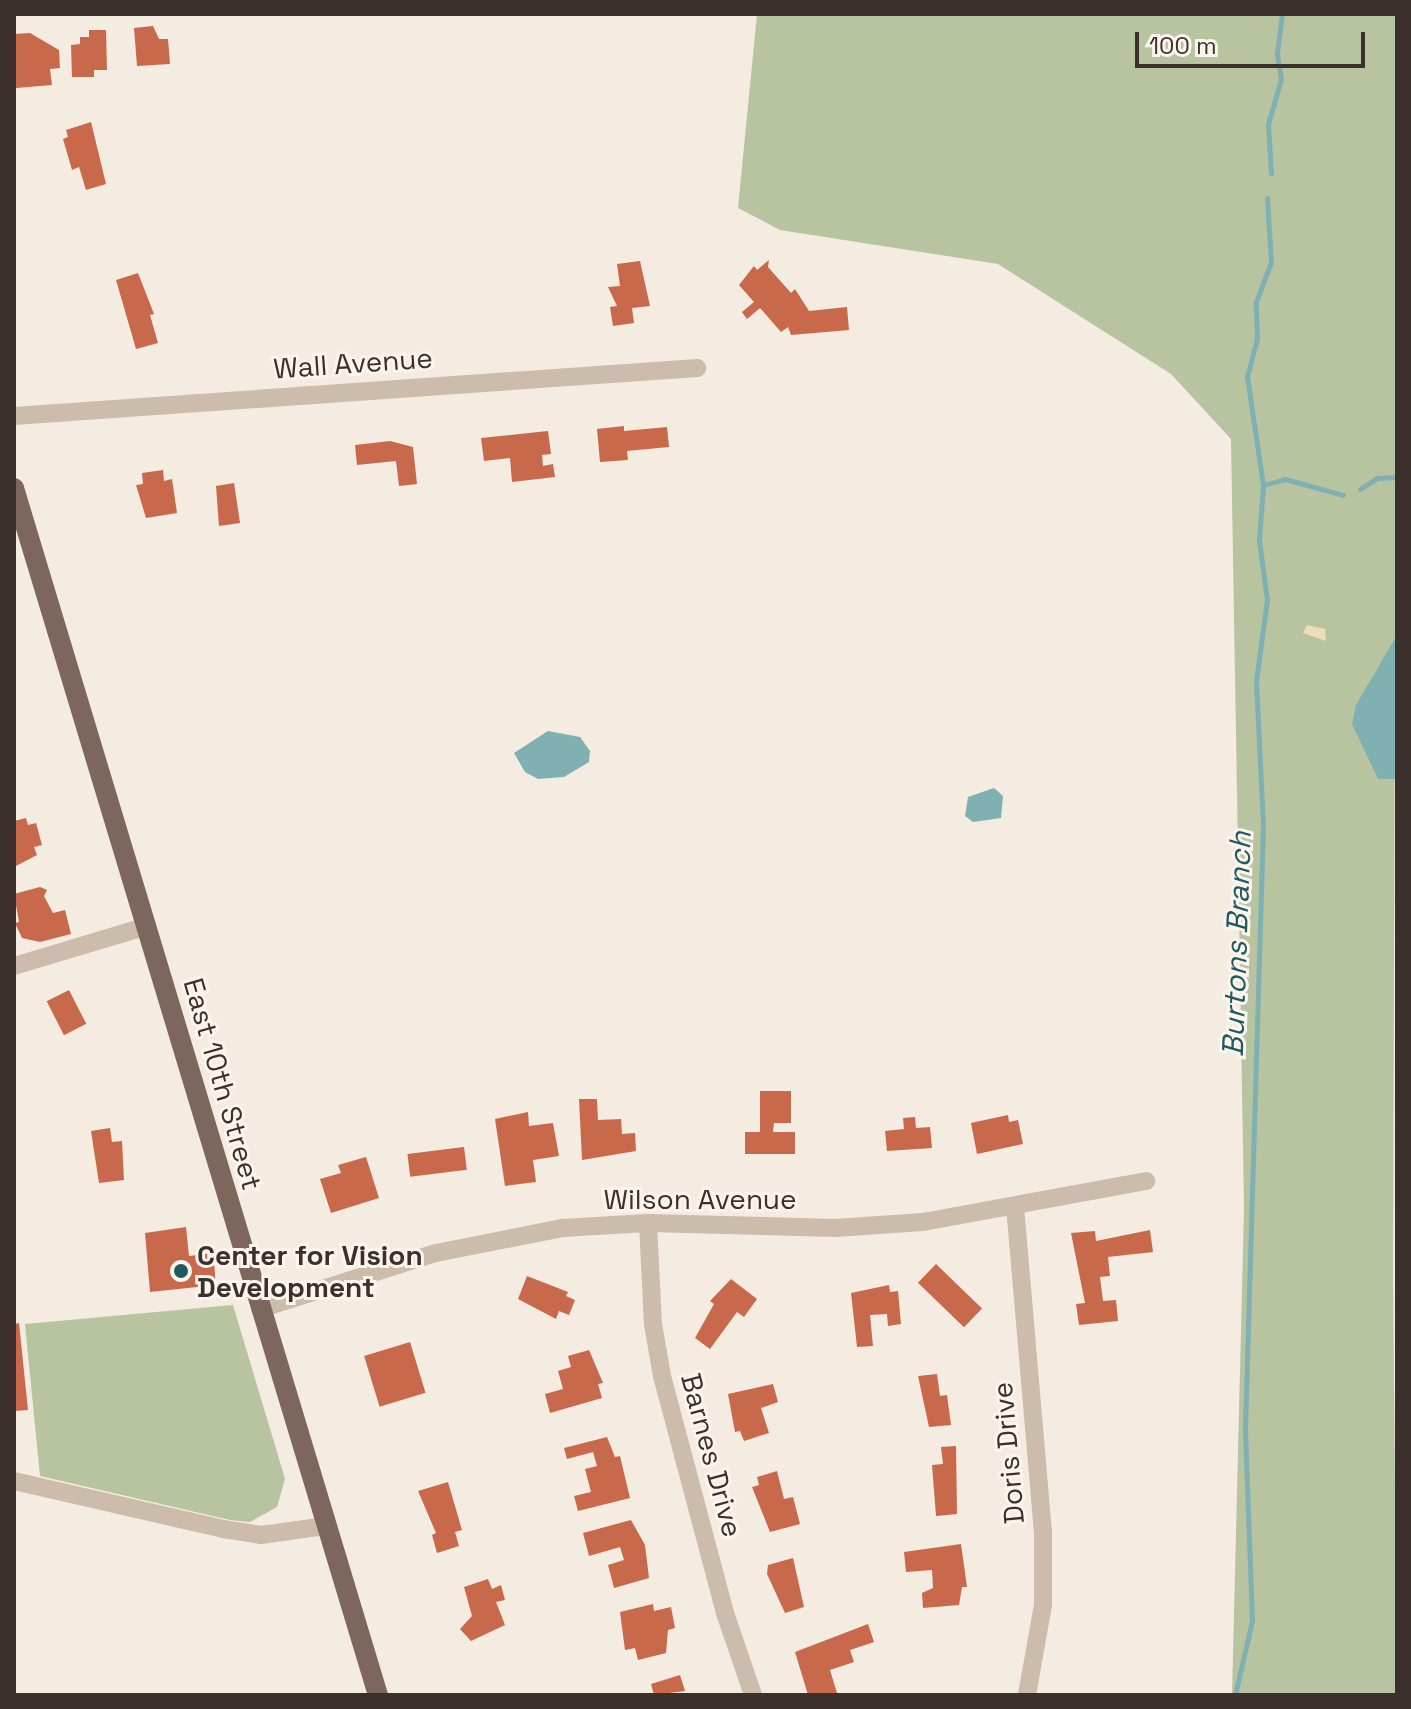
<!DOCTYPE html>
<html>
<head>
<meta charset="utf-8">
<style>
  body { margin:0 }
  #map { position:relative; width:1411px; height:1709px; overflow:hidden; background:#f4ebe1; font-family:"Space Grotesk",sans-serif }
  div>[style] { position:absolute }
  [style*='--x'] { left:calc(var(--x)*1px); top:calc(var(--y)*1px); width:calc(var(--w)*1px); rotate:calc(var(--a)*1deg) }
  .green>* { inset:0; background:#b8c4a0 }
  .sand>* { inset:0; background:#efdcb8 }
  .water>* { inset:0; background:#7fb0b2 }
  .stream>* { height:5px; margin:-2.5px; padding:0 2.5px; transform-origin:2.5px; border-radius:2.5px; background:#7fb0b2 }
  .building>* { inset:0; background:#c8694b; transform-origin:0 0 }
  .minor>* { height:18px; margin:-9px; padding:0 9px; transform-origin:9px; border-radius:9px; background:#cdbbac }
  .major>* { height:20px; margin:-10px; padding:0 10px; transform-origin:10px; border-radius:10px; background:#7d675c }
  .dots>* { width:22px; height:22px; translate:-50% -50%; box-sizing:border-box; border:4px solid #fbf5ee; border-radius:50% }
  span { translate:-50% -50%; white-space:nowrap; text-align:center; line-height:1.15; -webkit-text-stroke:6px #fbf5ee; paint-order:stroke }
  .street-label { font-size:28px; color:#3b302b }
  .poi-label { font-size:28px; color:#3b302b; font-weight:700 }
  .left { translate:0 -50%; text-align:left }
  .water-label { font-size:30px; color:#1f5a5e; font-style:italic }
  .frame { position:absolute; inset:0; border:16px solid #3b302b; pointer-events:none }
  .scale { position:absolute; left:1135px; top:32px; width:230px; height:36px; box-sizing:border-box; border:4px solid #3b302b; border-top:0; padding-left:10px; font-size:24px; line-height:28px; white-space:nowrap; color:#3b302b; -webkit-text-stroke:6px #fbf5ee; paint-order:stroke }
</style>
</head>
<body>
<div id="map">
  <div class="green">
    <div style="clip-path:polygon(757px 14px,1397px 14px,1393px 1275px,1397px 1695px,1232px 1695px,1244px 1208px,1231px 439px,1171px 374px,998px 264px,780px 230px,738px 208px)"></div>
    <div style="clip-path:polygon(233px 1305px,285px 1479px,277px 1507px,250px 1522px,230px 1520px,40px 1476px,25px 1324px)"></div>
  </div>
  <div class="sand">
    <div style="clip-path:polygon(1307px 625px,1325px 629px,1326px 641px,1303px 633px)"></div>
  </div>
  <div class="water">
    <div style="clip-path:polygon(1397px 635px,1397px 779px,1378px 779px,1352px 724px,1356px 705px)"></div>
    <div style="clip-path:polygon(548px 731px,580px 737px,590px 751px,589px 762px,564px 777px,538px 779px,525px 772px,514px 753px)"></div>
    <div style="clip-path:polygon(994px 788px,1003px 796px,1001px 818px,973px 822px,965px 816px,968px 797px)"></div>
  </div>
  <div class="stream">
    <div style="--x:1271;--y:173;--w:49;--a:-93.5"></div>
    <div style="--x:1268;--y:124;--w:47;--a:-73.9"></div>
    <div style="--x:1281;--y:79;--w:25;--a:-99"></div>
    <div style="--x:1277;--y:54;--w:40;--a:-82.9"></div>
    <div style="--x:1263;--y:485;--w:23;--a:-15"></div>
    <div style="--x:1285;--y:479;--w:60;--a:15.4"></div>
    <div style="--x:1360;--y:489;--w:20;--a:-33"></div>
    <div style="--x:1377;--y:478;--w:20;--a:-3"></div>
    <div style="--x:1235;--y:1695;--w:76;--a:-77.1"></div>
    <div style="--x:1252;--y:1621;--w:193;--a:-92.1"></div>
    <div style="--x:1245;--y:1428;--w:603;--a:-88.29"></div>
    <div style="--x:1263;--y:825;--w:144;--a:-92.8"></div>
    <div style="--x:1256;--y:681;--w:82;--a:-82.3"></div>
    <div style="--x:1267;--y:600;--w:61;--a:-97.6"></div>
    <div style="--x:1259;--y:540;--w:55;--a:-85.8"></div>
    <div style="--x:1263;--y:485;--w:109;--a:-98.4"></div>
    <div style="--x:1247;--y:377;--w:40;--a:-75.6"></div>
    <div style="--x:1257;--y:338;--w:36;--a:-92"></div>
    <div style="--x:1256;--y:302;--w:43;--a:-69.4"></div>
    <div style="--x:1271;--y:262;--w:64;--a:-93.6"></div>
  </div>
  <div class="building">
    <div style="clip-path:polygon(153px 26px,159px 39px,168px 39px,170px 64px,137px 66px,134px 28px)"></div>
    <div style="clip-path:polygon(89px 30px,106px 30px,107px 70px,94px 70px,94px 77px,72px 77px,71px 45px,80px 44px,80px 37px,89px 37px)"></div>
    <div style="clip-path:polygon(30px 33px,59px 50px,60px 68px,50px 69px,52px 85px,16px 88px,14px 34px)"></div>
    <div style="clip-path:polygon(91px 122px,106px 184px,86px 190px,79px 167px,72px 170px,63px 139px,68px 137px,66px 130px)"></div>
    <div style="clip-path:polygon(769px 260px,768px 267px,791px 293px,795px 289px,809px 311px,847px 307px,849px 330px,791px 335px,788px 327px,781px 332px,760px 308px,747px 319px,742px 312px,754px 302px,739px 285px,754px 266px,757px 270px)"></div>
    <div style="clip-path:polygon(640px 261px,650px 306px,632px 308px,634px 323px,613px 326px,610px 307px,617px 306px,608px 287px,620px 286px,617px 264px)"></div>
    <div style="clip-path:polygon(138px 273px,154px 314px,150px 315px,158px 343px,136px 349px,116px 280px)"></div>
    <div style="clip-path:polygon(624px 426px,624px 431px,667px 427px,669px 447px,627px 451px,628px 460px,600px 462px,597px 429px)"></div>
    <div style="clip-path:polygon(548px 431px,551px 454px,542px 455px,543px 466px,553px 464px,555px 477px,512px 482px,510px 458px,484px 461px,481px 438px)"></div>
    <div style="clip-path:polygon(390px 441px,413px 447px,417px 484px,399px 486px,396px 461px,357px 465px,355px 445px)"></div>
    <div style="clip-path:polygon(163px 470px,164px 481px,172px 479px,177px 513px,146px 518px,136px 485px,143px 484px,142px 473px)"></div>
    <div style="clip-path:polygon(234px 483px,240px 523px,219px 526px,216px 486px)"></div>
    <div style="clip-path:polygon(26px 818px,28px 825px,36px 823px,42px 845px,34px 847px,37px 855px,14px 867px,14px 821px)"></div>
    <div style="clip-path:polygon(40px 887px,47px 890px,44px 896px,53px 913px,65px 910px,71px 934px,40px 942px,22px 938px,15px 923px,19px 922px,14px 894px)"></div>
    <div style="left:69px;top:990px;width:38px;height:25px;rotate:63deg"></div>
    <div style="clip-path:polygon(760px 1091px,791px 1091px,791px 1123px,774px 1123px,773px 1132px,795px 1132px,795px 1154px,745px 1154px,745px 1132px,760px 1132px)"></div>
    <div style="clip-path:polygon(579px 1099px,597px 1099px,598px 1120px,621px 1119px,622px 1134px,635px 1133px,636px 1151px,582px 1160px)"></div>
    <div style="clip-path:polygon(528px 1112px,529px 1126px,553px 1123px,559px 1156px,533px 1160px,536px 1182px,505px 1186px,495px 1119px)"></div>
    <div style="clip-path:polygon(1008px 1115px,1009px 1122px,1018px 1120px,1023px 1144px,977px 1154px,971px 1123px)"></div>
    <div style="clip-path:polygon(915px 1117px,916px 1128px,930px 1127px,932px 1148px,887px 1151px,885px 1131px,904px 1129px,903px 1118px)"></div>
    <div style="clip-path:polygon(110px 1128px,112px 1142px,122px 1141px,124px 1180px,99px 1183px,91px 1131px)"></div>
    <div style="left:464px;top:1147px;width:23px;height:57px;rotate:83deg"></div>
    <div style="clip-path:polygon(366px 1157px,379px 1198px,331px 1213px,320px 1179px,341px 1173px,338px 1165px)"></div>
    <div style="clip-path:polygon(186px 1227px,189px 1256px,213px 1253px,216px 1285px,150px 1292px,145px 1233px)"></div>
    <div style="clip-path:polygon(1150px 1230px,1153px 1252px,1108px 1257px,1110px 1276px,1100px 1277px,1103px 1301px,1116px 1300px,1118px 1321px,1079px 1325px,1076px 1304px,1085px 1303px,1071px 1233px,1095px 1231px,1096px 1241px)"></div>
    <div style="left:936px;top:1264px;width:64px;height:26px;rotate:44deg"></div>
    <div style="clip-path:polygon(527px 1276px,568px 1292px,566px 1296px,575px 1300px,569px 1315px,559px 1311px,556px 1319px,518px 1299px)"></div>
    <div style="clip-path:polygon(731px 1279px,757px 1299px,744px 1317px,737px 1312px,710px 1349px,695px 1338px,714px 1304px,710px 1301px)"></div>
    <div style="clip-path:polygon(889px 1285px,890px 1292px,898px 1291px,901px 1324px,888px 1326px,887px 1314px,870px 1315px,873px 1346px,857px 1347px,851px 1293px)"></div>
    <div style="clip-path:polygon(19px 1323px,28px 1410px,14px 1411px,14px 1324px)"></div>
    <div style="left:410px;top:1342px;width:53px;height:48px;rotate:73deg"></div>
    <div style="clip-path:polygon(589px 1350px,603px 1383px,598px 1384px,602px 1398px,550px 1413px,545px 1394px,563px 1389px,558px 1371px,571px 1367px,568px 1356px)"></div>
    <div style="clip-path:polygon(937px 1374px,940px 1396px,947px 1395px,951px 1425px,929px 1427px,918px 1376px)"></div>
    <div style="clip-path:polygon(773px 1384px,778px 1402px,761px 1408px,769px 1433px,744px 1441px,740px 1431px,735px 1432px,728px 1394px)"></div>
    <div style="clip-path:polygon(607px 1437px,615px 1457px,620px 1456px,630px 1498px,578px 1511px,574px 1496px,591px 1492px,585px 1469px,597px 1466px,593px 1452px,567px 1459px,564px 1448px)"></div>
    <div style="clip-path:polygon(956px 1446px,957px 1514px,936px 1516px,932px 1465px,943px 1464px,941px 1447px)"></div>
    <div style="clip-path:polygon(777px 1471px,784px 1499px,793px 1497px,800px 1524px,770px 1532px,752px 1487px,759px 1485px,757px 1477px)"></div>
    <div style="clip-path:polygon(448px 1482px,462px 1530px,455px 1532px,459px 1546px,437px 1553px,432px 1535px,436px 1533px,418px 1491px)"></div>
    <div style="clip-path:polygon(631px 1520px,645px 1545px,649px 1578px,614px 1588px,608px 1565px,624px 1560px,620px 1547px,589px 1556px,583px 1533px)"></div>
    <div style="clip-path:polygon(961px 1544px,967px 1587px,962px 1587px,959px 1605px,923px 1608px,922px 1593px,933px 1588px,932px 1570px,906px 1572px,904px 1552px)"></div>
    <div style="clip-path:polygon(793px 1558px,804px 1607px,785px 1613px,767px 1574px,768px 1565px)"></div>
    <div style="clip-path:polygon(488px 1579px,492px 1589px,501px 1585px,505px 1600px,496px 1602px,505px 1625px,471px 1641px,460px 1629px,472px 1616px,464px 1587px)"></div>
    <div style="clip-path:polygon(653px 1604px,654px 1611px,671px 1607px,675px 1628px,668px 1630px,666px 1653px,638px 1660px,635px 1648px,625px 1650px,620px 1612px)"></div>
    <div style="clip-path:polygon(868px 1624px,874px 1642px,850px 1650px,854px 1662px,830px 1670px,837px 1693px,808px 1695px,795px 1652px)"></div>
    <div style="clip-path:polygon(680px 1675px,685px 1691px,654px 1695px,651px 1684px)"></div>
  </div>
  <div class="minor">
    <div style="--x:14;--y:416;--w:685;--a:-4.02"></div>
    <div style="--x:14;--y:966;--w:139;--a:-16.7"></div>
    <div style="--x:1015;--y:1206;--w:325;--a:85.1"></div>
    <div style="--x:1043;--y:1530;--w:75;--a:90"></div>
    <div style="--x:1043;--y:1605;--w:91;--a:100.1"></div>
    <div style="--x:648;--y:1223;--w:101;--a:87.2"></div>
    <div style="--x:653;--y:1324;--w:53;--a:80.2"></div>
    <div style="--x:662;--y:1376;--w:245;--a:75.1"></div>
    <div style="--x:725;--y:1613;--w:87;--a:71.1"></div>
    <div style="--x:260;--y:1309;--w:185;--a:-17.7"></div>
    <div style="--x:436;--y:1253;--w:128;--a:-11.2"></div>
    <div style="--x:562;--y:1228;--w:86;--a:-3.3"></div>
    <div style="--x:648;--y:1223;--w:187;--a:1.5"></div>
    <div style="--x:835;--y:1228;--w:88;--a:-3.9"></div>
    <div style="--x:923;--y:1222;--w:227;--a:-10.4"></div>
    <div style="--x:14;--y:1481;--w:214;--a:12.9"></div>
    <div style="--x:223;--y:1529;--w:38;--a:9"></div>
    <div style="--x:261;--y:1535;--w:66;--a:-7.9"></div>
  </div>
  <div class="major">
    <div style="--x:14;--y:488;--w:1261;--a:73.22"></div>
  </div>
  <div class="dots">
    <div style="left:181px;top:1271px;background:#1f5a5e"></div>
  </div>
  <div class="street-label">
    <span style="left:353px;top:363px;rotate:-4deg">Wall Avenue</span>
    <span style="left:223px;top:1084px;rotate:74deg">East 10th Street</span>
    <span style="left:700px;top:1199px">Wilson Avenue</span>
    <span style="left:1008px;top:1453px;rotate:-95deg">Doris Drive</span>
    <span style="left:712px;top:1455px;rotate:75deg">Barnes Drive</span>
  </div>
  <div class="poi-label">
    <span class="left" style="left:197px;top:1271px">Center for Vision<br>Development</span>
  </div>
  <div class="water-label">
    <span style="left:1237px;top:944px;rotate:-88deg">Burtons Branch</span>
  </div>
  <div class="frame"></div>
  <div class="scale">100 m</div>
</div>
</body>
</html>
